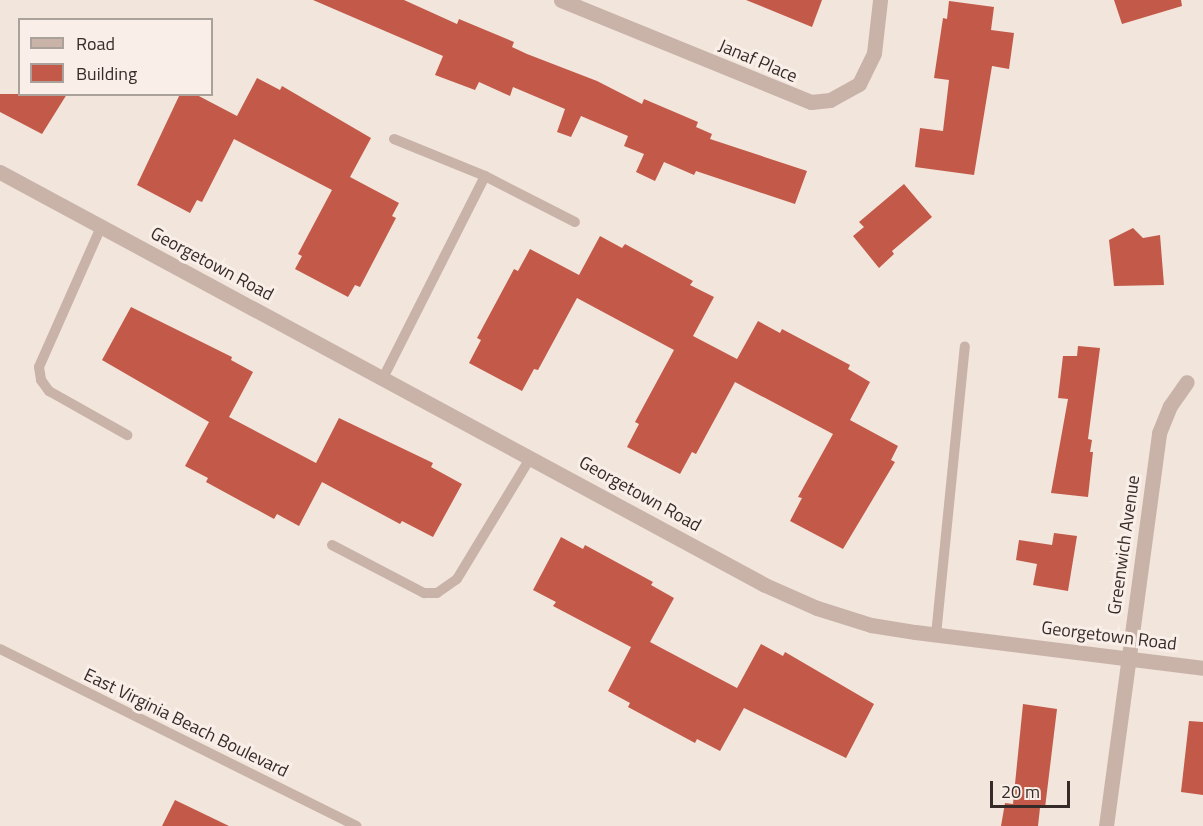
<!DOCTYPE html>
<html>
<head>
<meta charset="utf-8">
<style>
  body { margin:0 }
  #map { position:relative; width:1203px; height:826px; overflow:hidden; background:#f1e5dc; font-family:"Titillium Web",sans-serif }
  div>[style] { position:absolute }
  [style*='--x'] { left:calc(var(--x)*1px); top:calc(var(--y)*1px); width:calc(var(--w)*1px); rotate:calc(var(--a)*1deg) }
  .building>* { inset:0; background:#c35948 }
  .service>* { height:10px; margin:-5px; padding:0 5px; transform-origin:5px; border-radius:5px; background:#c9b3a8 }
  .minor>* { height:15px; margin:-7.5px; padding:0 7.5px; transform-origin:7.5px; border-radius:7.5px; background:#c9b3a8 }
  span { translate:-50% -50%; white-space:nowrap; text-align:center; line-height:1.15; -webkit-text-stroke:6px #f9efe8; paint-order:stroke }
  .street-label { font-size:18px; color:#362b28 }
  .legend { position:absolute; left:18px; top:18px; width:195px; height:78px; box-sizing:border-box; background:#f9efe8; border:2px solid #aba19b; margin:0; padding:8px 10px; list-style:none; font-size:18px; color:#362b28 }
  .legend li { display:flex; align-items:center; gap:12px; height:30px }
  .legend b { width:30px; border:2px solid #aba19b }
  .scale { position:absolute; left:990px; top:781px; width:80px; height:27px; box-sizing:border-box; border:3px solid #362b28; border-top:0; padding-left:8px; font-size:18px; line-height:21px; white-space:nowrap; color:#362b28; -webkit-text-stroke:4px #f9efe8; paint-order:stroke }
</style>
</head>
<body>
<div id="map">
  <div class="building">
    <div style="clip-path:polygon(313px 0,404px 0,457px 24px,459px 19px,514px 42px,512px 47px,527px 54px,597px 81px,642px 104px,644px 99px,698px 122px,696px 127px,712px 134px,710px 139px,807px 171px,795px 204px,696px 171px,694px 175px,664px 162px,655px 181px,636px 172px,644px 154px,624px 146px,628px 136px,581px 116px,571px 137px,557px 132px,565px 109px,513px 87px,510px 96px,479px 82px,475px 90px,435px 75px,443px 56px)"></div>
    <div style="clip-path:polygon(746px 0,822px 0,812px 27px)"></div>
    <div style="clip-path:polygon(1114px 0,1181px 0,1182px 6px,1122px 24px)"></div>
    <div style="clip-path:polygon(949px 1px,994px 7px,991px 30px,1014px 33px,1009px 69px,992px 66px,974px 175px,915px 167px,920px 128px,943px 131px,949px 80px,934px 78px,943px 18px,947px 19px)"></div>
    <div style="clip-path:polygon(257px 78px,280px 90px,282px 86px,371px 138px,350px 177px,399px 203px,392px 216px,396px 218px,360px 287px,355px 285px,348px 297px,295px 269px,302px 256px,298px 254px,332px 190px,234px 139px,202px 202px,197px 200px,190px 213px,137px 185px,180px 94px,195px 94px,237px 116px)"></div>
    <div style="clip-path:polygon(0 94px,67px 94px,42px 134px,0 112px)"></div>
    <div style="clip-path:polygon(904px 184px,932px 217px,892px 251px,894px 254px,879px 268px,853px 236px,864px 227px,859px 222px)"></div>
    <div style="clip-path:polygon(1133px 228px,1143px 238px,1160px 235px,1164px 285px,1114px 286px,1109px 240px)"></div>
    <div style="clip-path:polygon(600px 236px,622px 248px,625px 244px,693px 281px,690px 285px,714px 297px,693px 336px,737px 359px,758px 321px,780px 333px,782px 329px,850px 365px,848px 369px,870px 382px,850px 420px,898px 446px,891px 460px,895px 462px,843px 549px,790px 521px,802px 498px,798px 497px,833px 434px,735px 382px,696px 454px,692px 452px,680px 474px,627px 447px,639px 424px,635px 422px,674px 350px,577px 298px,538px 370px,534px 369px,522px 391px,469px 363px,481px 340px,477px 338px,514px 269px,518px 271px,530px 249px,579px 275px)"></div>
    <div style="clip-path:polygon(131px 307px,232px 357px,231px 360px,253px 372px,229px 417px,316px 463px,339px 418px,433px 463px,431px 467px,462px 484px,433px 537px,402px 521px,400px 524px,322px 482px,299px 526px,277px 514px,274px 519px,206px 482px,208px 478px,185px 466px,209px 422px,102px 360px)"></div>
    <div style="clip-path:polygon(1078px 346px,1100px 348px,1088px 439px,1092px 440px,1090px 452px,1093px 452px,1088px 497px,1051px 493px,1068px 399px,1058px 398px,1063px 356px,1077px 356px)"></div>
    <div style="clip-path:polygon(1054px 533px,1077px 536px,1068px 591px,1033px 585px,1037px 564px,1016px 560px,1019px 540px,1052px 545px)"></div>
    <div style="clip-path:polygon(561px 537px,583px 549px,585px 545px,653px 582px,651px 585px,674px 598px,650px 642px,737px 688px,761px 644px,783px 656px,785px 652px,874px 704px,846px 758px,744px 708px,720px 751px,697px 739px,695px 743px,628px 707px,630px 703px,608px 691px,631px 647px,553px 606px,556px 602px,533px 590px)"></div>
    <div style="clip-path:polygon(1023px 704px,1057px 709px,1045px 808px,1040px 808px,1038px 826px,1001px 826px,1005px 803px,1013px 804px)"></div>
    <div style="clip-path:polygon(1189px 721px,1203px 722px,1203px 795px,1181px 792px)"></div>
    <div style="clip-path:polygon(175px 800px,229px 826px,162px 826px)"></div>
  </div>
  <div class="service">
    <div style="--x:394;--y:139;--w:98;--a:22.1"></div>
    <div style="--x:485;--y:176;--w:101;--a:27.1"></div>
    <div style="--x:101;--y:227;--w:153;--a:113.9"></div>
    <div style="--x:39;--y:367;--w:13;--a:81"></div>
    <div style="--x:41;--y:380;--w:14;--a:54"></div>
    <div style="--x:49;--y:391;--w:90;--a:29.4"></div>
    <div style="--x:383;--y:378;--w:226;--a:-63.2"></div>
    <div style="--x:332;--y:545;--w:104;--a:27.6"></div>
    <div style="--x:424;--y:593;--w:13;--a:0"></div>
    <div style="--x:437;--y:593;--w:24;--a:-35"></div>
    <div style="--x:457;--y:579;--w:143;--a:-58.8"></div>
    <div style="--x:936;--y:635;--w:290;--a:-84.3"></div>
    <div style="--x:0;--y:649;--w:398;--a:26.4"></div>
  </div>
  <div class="minor">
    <div style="--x:561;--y:0;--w:270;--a:22.2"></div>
    <div style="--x:811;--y:102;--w:19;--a:-6"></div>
    <div style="--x:830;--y:100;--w:33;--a:-29"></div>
    <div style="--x:859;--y:84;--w:34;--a:-64"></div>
    <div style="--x:874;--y:53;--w:53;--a:-83.5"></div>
    <div style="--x:0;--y:172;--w:869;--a:28.36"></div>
    <div style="--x:765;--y:585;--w:57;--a:23.9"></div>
    <div style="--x:817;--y:608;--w:57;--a:17.5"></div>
    <div style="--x:871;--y:625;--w:45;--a:9"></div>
    <div style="--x:915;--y:632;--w:290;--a:7.1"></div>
    <div style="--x:1106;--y:826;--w:397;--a:-82.3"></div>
    <div style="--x:1159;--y:433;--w:29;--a:-68"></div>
    <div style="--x:1170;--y:406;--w:29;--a:-55"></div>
  </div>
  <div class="street-label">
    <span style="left:758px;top:61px;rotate:23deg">Janaf Place</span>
    <span style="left:212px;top:264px;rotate:28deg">Georgetown Road</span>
    <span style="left:640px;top:494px;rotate:29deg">Georgetown Road</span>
    <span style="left:1124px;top:545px;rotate:-82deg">Greenwich Avenue</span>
    <span style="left:1109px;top:636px;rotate:7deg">Georgetown Road</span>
    <span style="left:186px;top:723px;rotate:26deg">East Virginia Beach Boulevard</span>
  </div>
  <ul class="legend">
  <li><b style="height:8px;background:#c9b3a8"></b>Road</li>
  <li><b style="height:16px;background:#c35948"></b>Building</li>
  </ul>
  <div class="scale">20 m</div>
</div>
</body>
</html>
